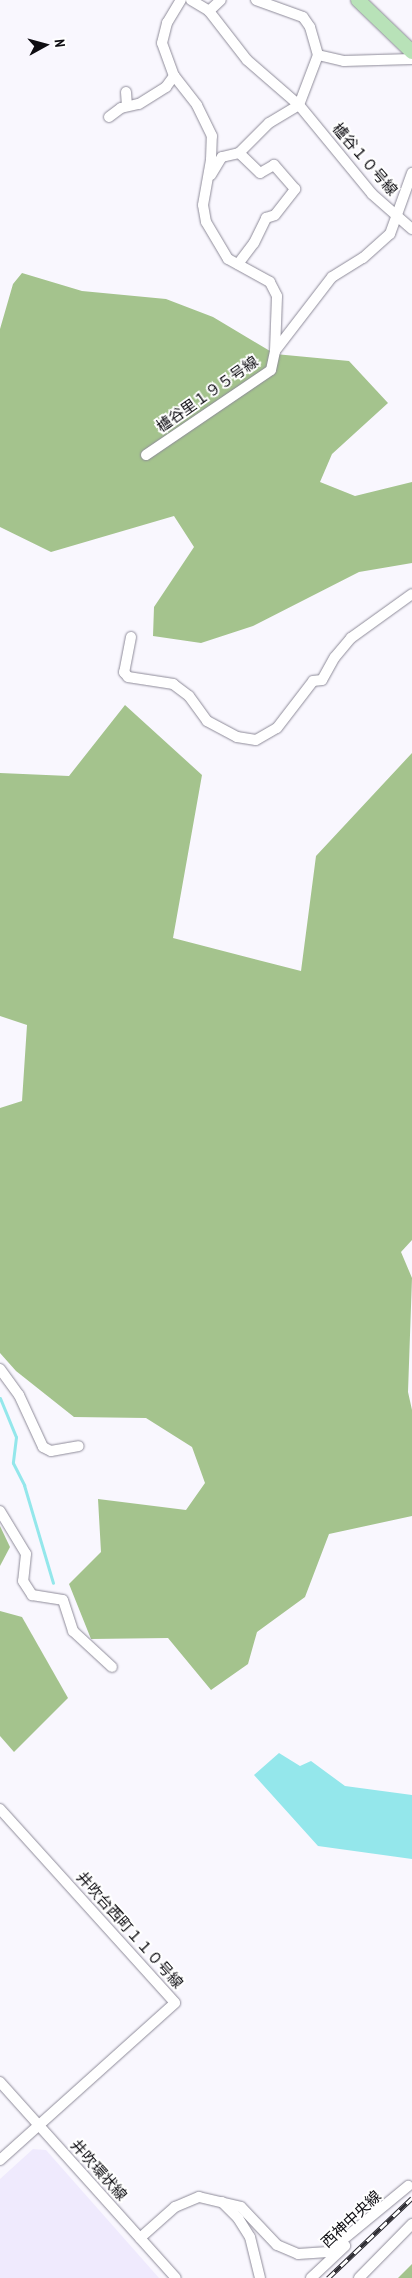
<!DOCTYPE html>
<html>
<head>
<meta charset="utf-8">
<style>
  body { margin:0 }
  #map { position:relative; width:412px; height:2278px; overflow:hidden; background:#f9f7fe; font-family:"PT Sans Narrow","Noto Sans JP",sans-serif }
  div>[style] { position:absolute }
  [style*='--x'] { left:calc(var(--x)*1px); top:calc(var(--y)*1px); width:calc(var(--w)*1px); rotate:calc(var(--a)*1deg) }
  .built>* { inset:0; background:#efeafd }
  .forest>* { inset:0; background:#a4c38d }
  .water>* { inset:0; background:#94e7eb }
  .stream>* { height:3px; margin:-1.5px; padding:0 1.5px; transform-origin:1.5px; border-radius:1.5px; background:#94e7eb }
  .roads { filter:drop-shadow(0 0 1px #8e8b99) drop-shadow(0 0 1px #8e8b99) }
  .minor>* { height:10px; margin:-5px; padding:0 5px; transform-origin:5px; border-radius:5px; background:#fff }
  .major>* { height:14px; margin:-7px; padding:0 7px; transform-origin:7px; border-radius:7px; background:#b8e2b8 }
  .rail>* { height:5px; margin-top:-2.5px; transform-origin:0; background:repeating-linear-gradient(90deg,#fff 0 9px,#2c2b31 0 18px); box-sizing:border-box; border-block:1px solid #2c2b31 }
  span { translate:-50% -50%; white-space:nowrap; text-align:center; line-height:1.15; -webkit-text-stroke:4px #fff; paint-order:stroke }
  .street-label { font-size:15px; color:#0e0d12 }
  .north { position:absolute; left:20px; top:20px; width:50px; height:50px; -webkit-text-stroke:4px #fff; paint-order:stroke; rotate:83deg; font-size:14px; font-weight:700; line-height:20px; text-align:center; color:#0e0d12 }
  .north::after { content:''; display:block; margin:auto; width:18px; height:22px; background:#0e0d12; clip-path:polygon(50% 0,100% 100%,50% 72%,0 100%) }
</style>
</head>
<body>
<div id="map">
  <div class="built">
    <div style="clip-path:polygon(33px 2149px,46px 2150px,159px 2278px,0 2278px,0 2179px)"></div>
  </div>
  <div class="forest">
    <div style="clip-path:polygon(22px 273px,82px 291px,166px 299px,213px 317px,275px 354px,349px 361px,388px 403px,332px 454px,320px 482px,355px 496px,412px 482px,412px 563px,359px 572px,253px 626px,201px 643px,153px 636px,154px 607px,194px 547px,174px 516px,51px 552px,0 527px,0 329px,13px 284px)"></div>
    <div style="clip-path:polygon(125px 705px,202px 775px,173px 938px,301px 971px,316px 856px,412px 753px,412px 1240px,401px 1252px,412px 1278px,408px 1392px,412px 1410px,412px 1516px,329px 1534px,305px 1597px,257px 1632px,248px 1664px,211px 1690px,168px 1638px,91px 1639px,69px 1584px,101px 1552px,98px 1499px,186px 1510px,205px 1483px,192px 1447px,146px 1418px,74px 1417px,16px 1371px,0 1353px,0 1108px,22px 1101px,27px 1025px,0 1016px,0 773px,69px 776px)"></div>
    <div style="clip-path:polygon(0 1526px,10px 1547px,0 1566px)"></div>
    <div style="clip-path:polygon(0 1611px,22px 1617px,68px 1698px,14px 1752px,0 1736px)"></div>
    <div style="clip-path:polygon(412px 2264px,412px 2278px,398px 2278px)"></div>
  </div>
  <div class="water">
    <div style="clip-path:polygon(279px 1753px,300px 1766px,311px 1761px,345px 1786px,412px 1795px,412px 1859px,318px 1846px,254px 1775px)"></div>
  </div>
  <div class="stream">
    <div style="--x:0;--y:1398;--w:42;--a:67.7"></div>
    <div style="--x:16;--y:1437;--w:26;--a:97"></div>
    <div style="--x:13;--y:1463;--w:25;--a:63"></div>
    <div style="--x:24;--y:1485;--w:102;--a:73.5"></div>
  </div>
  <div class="roads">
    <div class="minor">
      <div style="--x:191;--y:0;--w:21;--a:31"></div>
      <div style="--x:209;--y:11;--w:62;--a:52.2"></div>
      <div style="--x:247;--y:60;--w:69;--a:40.9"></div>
      <div style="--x:299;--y:105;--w:115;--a:50.6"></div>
      <div style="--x:372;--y:194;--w:53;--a:41.2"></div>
      <div style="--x:209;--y:11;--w:16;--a:-43"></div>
      <div style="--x:318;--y:55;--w:27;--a:13"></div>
      <div style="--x:344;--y:61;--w:68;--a:-1.7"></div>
      <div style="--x:126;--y:92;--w:14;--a:86"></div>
      <div style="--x:109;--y:117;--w:15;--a:-37"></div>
      <div style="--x:121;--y:108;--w:18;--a:-13"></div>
      <div style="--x:139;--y:104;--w:32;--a:-32"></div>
      <div style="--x:166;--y:87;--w:14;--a:-54"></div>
      <div style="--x:211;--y:175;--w:21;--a:-59"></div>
      <div style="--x:222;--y:157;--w:17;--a:-13"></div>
      <div style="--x:239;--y:153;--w:42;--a:-45"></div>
      <div style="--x:269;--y:123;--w:35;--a:-31"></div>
      <div style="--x:299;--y:105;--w:53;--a:-69.2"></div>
      <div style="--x:318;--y:55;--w:29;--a:-106"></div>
      <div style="--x:310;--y:27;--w:12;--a:-125"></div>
      <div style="--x:303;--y:17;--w:50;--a:-160.1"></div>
      <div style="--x:238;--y:264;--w:26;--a:-53"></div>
      <div style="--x:254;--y:243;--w:28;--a:-64"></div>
      <div style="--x:266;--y:218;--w:9;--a:-18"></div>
      <div style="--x:275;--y:215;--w:33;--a:-52"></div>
      <div style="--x:295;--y:189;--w:32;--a:-131"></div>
      <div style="--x:274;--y:165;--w:16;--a:150"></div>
      <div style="--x:260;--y:173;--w:29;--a:-136"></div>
      <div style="--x:275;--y:351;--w:93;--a:-52.4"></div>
      <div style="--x:332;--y:277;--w:36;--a:-32"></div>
      <div style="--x:363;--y:258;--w:36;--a:-42"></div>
      <div style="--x:390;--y:234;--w:65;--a:-70.2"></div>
      <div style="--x:146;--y:455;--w:151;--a:-34.2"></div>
      <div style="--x:271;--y:370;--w:19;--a:-78"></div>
      <div style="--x:275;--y:351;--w:55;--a:-87.9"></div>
      <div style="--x:277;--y:296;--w:16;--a:-117"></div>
      <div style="--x:270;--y:282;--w:48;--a:-151.3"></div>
      <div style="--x:228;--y:259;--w:43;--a:-120.7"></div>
      <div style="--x:206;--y:222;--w:17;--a:-100"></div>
      <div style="--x:203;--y:205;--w:46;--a:-79.9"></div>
      <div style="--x:211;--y:160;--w:24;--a:-88"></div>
      <div style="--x:212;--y:136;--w:34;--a:-116"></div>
      <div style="--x:197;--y:105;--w:37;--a:-128"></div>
      <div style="--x:174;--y:76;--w:35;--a:-110"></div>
      <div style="--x:162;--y:43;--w:21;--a:-76"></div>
      <div style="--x:167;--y:23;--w:27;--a:-59"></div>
      <div style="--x:131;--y:637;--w:36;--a:101"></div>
      <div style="--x:124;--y:672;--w:6;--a:51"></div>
      <div style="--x:128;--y:677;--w:46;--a:8.8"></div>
      <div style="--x:173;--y:684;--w:20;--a:37"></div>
      <div style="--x:189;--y:696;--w:31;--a:54"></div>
      <div style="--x:207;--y:721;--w:34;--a:28"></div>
      <div style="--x:237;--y:737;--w:19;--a:9"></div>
      <div style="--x:256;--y:740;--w:24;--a:-30"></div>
      <div style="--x:277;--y:728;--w:59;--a:-52.5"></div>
      <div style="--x:313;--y:681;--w:9;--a:-6"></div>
      <div style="--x:322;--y:680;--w:26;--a:-61"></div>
      <div style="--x:335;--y:657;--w:25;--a:-50"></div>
      <div style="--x:351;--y:638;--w:75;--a:-35.8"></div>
      <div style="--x:0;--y:1369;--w:32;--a:54"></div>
      <div style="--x:19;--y:1395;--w:57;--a:65.2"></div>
      <div style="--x:43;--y:1447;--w:9;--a:27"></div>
      <div style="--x:51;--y:1451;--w:28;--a:-10"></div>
      <div style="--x:0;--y:1511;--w:50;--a:58.8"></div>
      <div style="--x:26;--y:1554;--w:27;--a:96"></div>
      <div style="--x:23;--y:1581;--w:17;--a:57"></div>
      <div style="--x:32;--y:1595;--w:31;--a:9"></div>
      <div style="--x:63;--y:1600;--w:33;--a:72"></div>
      <div style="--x:73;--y:1631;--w:53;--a:42.7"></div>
      <div style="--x:0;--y:1809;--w:261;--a:47.9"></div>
      <div style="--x:175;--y:2003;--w:235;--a:138.1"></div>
      <div style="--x:0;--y:2082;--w:263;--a:48.1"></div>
      <div style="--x:222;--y:2202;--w:23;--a:45"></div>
      <div style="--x:238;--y:2218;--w:22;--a:58"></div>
      <div style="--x:250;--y:2237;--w:42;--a:76.3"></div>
      <div style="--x:140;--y:2238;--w:47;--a:-41.5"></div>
      <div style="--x:175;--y:2207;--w:26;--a:-23"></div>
      <div style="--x:199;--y:2197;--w:43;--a:13.4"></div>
      <div style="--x:241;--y:2207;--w:52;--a:46.5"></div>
      <div style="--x:277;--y:2245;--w:23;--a:23"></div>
      <div style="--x:298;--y:2254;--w:30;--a:-4"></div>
      <div style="--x:328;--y:2252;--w:104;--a:-39.5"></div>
      <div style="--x:311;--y:2278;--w:47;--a:-43.3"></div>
      <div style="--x:359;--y:2278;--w:76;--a:-45.5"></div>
    </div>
    <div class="major">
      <div style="--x:358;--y:0;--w:75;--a:43.9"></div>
    </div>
  </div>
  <div class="rail">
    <div style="--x:328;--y:2278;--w:116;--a:-43.6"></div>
  </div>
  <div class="street-label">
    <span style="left:365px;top:159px;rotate:49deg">櫨谷１０号線</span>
    <span style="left:207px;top:394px;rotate:-35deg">櫨谷里１９５号線</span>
    <span style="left:130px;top:1930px;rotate:48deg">井吹台西町１１０号線</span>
    <span style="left:99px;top:2170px;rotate:48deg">井吹環状線</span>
    <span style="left:351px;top:2219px;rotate:-43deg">西神中央線</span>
  </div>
  <div class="north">N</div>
</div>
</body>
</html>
